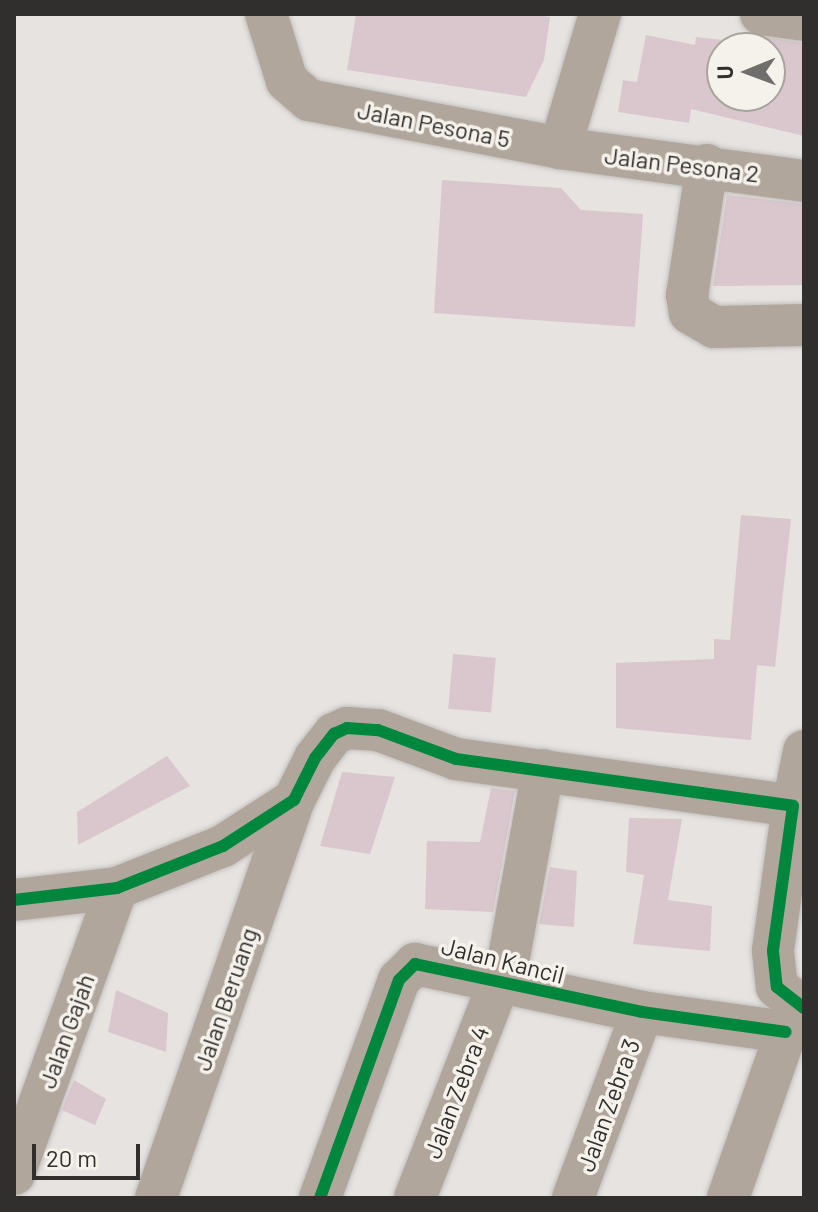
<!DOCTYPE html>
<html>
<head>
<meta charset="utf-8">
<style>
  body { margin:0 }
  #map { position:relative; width:818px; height:1212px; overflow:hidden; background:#e6e3e0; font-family:Barlow,sans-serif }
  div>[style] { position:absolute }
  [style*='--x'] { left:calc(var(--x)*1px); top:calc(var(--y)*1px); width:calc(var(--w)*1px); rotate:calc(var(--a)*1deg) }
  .building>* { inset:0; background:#dac7ce; transform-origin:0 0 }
  .roads { filter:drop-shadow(0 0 2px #c1bfbd) drop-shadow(0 0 2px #c1bfbd) }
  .street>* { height:42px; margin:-21px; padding:0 21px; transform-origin:21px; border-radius:21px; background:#b0a69c }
  .cycleway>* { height:12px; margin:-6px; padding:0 6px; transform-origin:6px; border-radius:6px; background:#00873e }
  span { translate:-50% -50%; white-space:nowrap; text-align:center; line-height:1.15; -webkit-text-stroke:7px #f5f1eb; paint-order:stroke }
  .street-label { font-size:24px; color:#312f2d }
  .frame { position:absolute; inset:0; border:16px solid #312f2d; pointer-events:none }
  .north { position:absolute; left:706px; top:32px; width:80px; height:80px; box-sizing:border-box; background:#f5f1eb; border:2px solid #a7a39f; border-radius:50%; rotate:269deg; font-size:22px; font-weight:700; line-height:32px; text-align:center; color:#312f2d }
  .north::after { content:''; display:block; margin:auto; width:28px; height:36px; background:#706e6c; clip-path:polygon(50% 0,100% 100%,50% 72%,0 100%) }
  .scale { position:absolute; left:32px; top:1144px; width:108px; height:36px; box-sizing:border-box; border:4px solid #312f2d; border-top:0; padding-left:10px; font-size:24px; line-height:28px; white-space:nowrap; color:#312f2d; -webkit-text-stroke:6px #f5f1eb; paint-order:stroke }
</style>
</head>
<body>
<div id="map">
  <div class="building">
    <div style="clip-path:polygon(356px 14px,532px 14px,550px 17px,544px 60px,526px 97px,347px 70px)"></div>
    <div style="clip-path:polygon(evenodd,749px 34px,804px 43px,804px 136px,691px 109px,689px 123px,618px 112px,623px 80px,637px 82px,646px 35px,695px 45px,696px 37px,750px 43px,749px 34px,722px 48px,770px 48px,770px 96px,722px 96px,722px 48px)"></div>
    <div style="clip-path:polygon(442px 180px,561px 188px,581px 210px,643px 214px,635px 327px,434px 313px)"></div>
    <div style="clip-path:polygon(727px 195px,804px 204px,804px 285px,713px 286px)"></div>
    <div style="clip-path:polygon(741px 515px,791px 519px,775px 667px,757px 665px,751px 740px,616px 728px,616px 663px,714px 659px,714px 639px,730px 640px)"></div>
    <div style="left:453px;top:654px;width:43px;height:55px;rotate:5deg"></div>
    <div style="clip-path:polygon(167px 756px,190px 786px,78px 845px,77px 812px)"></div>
    <div style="clip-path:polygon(342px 772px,395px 777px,370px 854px,320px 846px)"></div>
    <div style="clip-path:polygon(491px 788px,515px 791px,493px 912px,425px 909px,427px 841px,480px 842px)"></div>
    <div style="clip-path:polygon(629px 818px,682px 819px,668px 900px,712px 906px,710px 951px,633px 944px,644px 875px,626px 872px)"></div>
    <div style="clip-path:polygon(550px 867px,577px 871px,574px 927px,539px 924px)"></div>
    <div style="clip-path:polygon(116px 990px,168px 1013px,166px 1052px,108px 1032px)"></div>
    <div style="clip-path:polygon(74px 1080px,106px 1099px,95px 1125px,62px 1110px)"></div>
  </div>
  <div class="roads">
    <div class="street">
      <div style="--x:266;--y:14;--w:70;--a:72.6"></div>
      <div style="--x:287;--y:81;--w:29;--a:41"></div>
      <div style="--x:309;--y:100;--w:256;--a:10.8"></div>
      <div style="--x:560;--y:148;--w:246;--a:7.7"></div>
      <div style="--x:761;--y:14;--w:43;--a:7.9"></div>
      <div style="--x:560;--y:148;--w:140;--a:-73.4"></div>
      <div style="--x:707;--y:165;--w:132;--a:98.7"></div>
      <div style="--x:687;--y:295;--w:18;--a:81"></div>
      <div style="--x:690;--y:313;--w:28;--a:30"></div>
      <div style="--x:714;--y:327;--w:90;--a:-1.3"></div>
      <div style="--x:793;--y:806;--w:56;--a:-78.7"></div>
      <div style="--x:14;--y:900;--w:104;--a:-6.6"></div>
      <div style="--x:117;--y:888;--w:114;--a:-21.6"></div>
      <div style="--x:223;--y:846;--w:85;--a:-32.9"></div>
      <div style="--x:294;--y:800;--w:47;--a:-63.4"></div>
      <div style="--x:315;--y:758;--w:31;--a:-52"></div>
      <div style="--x:334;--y:734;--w:14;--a:-25"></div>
      <div style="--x:347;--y:728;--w:31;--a:4"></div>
      <div style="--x:378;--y:730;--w:83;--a:20.4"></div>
      <div style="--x:456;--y:759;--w:340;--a:7.9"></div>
      <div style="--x:793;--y:806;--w:146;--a:97.9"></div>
      <div style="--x:773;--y:951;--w:36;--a:84"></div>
      <div style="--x:777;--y:987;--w:34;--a:38"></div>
      <div style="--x:14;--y:1174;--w:304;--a:-70.2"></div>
      <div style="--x:156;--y:1198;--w:421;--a:-70.9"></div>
      <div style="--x:320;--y:1198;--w:232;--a:-70.1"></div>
      <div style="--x:399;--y:980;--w:23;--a:-45"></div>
      <div style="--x:415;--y:964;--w:232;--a:11.9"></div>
      <div style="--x:642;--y:1012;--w:145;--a:7.9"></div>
      <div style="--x:415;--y:1198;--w:259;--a:-68.7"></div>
      <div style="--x:509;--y:957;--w:190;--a:-79.7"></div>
      <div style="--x:573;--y:1198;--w:198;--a:-69.6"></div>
      <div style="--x:728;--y:1198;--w:176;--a:-70.7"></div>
      <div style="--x:786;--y:1032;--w:25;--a:-48"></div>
    </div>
  </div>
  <div class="cycleway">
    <div style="--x:14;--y:900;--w:104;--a:-6.6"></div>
    <div style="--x:117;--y:888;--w:114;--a:-21.6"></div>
    <div style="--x:223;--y:846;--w:85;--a:-32.9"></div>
    <div style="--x:294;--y:800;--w:47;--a:-63.4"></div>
    <div style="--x:315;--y:758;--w:31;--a:-52"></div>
    <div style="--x:334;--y:734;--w:14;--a:-25"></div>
    <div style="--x:347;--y:728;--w:31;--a:4"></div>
    <div style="--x:378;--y:730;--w:83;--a:20.4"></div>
    <div style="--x:456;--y:759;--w:340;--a:7.9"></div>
    <div style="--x:793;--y:806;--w:146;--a:97.9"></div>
    <div style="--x:773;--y:951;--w:36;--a:84"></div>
    <div style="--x:777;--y:987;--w:34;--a:38"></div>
    <div style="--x:320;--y:1198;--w:232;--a:-70.1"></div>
    <div style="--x:399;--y:980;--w:23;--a:-45"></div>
    <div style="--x:415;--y:964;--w:232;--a:11.9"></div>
    <div style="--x:642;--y:1012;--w:145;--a:7.9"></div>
  </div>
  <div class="street-label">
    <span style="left:434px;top:124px;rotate:11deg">Jalan Pesona 5</span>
    <span style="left:682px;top:164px;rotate:7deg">Jalan Pesona 2</span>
    <span style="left:503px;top:960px;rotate:14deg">Jalan Kancil</span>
    <span style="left:225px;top:999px;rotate:-71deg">Jalan Beruang</span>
    <span style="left:66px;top:1031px;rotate:-70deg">Jalan Gajah</span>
    <span style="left:456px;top:1092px;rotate:-69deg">Jalan Zebra 4</span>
    <span style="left:608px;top:1105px;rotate:-70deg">Jalan Zebra 3</span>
  </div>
  <div class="frame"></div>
  <div class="north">U</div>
  <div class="scale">20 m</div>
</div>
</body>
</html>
